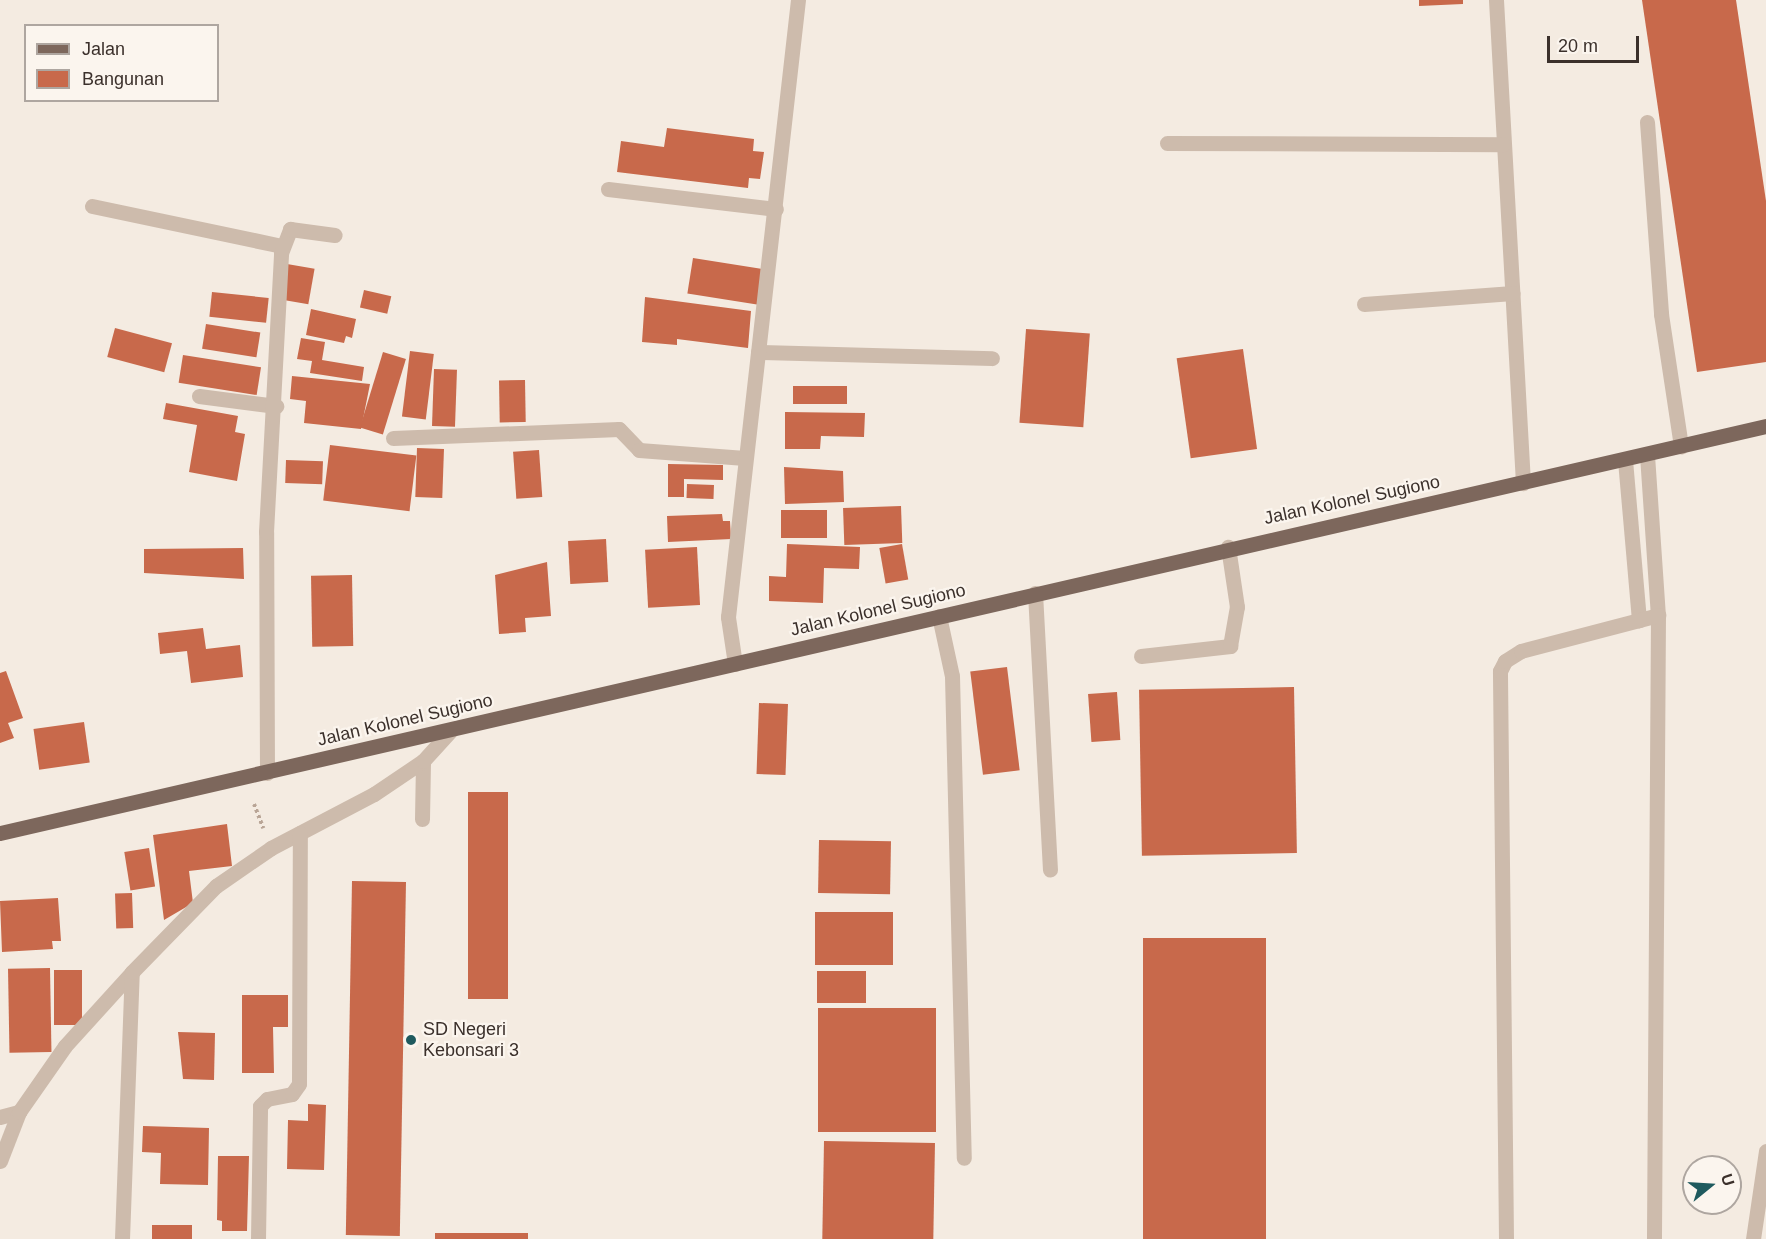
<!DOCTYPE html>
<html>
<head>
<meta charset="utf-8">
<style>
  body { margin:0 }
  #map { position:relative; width:1766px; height:1239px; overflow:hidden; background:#f4ebe1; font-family:Arial,sans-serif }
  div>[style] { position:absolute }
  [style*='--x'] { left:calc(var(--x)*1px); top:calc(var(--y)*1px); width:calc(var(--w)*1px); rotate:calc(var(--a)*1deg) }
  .building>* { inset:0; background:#c8694b; transform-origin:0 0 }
  .path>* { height:4px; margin-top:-2px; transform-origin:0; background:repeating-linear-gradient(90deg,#b9a596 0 3px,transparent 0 6px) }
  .lane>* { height:15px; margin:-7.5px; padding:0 7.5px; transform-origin:7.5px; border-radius:7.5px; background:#cdbbac }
  .street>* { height:15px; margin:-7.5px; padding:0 7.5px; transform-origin:7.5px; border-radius:7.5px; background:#cdbbac }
  .primary>* { height:15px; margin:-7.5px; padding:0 7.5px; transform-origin:7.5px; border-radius:7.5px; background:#7d675c }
  .dots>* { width:16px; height:16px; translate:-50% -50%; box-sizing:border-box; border:3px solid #fbf5ee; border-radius:50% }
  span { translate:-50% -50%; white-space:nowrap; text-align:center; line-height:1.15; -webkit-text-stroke:4.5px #fbf5ee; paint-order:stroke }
  .street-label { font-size:18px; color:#3b302b }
  .poi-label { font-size:18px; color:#3b302b }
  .left { translate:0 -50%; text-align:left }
  .legend { position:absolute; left:24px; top:24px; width:195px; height:78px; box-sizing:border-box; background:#fbf5ee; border:2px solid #aea6a0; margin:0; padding:8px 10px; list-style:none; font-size:18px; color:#3b302b }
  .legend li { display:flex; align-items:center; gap:12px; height:30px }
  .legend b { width:30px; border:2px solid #aea6a0 }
  .north { position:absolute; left:1682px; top:1155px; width:60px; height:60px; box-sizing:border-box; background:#fbf5ee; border:2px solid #aea6a0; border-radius:50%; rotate:72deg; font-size:16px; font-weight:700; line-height:24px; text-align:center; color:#3b302b }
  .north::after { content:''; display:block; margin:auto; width:21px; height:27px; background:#1f5a5e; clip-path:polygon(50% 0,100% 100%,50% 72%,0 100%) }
  .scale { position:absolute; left:1547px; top:36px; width:92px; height:27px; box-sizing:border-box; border:3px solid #3b302b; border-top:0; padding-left:8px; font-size:18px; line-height:21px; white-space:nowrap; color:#3b302b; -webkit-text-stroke:4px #fbf5ee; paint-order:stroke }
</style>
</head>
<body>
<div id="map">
  <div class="building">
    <div style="clip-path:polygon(1419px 0,1463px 0,1463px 4px,1419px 6px)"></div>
    <div style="clip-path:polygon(1642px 0,1736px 0,1766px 201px,1766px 362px,1697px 372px)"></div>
    <div style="clip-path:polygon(667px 128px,754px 139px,753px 151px,764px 152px,760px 179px,749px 178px,748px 188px,617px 172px,621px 141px,664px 147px)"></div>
    <div style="left:693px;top:258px;width:72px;height:36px;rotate:9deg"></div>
    <div style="left:287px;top:264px;width:28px;height:36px;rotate:10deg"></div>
    <div style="left:364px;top:290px;width:28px;height:18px;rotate:13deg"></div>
    <div style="left:212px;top:292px;width:57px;height:25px;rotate:6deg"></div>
    <div style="clip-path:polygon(645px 297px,751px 311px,748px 348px,677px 339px,677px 345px,642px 342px)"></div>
    <div style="clip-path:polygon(311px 309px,356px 319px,352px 338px,346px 336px,344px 343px,306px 335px)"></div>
    <div style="left:206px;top:324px;width:55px;height:25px;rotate:9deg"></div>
    <div style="left:115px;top:328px;width:59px;height:30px;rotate:15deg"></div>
    <div style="left:1026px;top:329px;width:64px;height:94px;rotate:4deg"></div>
    <div style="clip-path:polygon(301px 338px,325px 342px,322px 360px,364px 367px,362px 381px,310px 373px,312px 361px,297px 359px)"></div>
    <div style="left:1243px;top:349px;width:101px;height:67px;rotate:82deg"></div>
    <div style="left:410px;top:351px;width:24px;height:66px;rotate:7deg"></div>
    <div style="left:383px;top:352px;width:24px;height:79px;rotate:17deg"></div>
    <div style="left:183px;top:355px;width:79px;height:28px;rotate:9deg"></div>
    <div style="left:434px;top:369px;width:23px;height:57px;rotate:2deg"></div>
    <div style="clip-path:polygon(292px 376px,370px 384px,361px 429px,304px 423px,306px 401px,290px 399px)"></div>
    <div style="left:525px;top:380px;width:42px;height:26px;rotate:89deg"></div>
    <div style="left:847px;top:386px;width:18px;height:54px;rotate:90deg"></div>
    <div style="clip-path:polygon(166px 403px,238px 416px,235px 432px,245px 434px,237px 481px,189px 472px,197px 425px,163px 419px)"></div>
    <div style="clip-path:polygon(785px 412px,865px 413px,864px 437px,821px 436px,820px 449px,785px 449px)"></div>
    <div style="left:330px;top:445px;width:87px;height:56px;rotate:7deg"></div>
    <div style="left:417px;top:448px;width:27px;height:49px;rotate:2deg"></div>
    <div style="left:539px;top:450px;width:47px;height:26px;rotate:86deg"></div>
    <div style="left:286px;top:460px;width:37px;height:23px;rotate:2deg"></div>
    <div style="clip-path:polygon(668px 464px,723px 465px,723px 480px,684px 479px,684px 497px,668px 497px)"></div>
    <div style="clip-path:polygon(784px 467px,843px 471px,844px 502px,785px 504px)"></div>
    <div style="left:687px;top:484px;width:27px;height:14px;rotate:2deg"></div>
    <div style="left:901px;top:506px;width:37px;height:58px;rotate:88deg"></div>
    <div style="left:781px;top:510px;width:46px;height:28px"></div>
    <div style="clip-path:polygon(722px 514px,723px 521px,730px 521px,731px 539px,668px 542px,667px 516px)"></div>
    <div style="left:606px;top:539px;width:43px;height:38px;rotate:87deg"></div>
    <div style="clip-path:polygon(787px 544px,860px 547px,859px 569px,824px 568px,823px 603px,769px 601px,769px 576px,786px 577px)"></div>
    <div style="left:902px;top:544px;width:36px;height:23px;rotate:80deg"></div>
    <div style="left:697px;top:547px;width:58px;height:52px;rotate:87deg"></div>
    <div style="clip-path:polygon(243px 548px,244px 579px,144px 573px,144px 549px)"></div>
    <div style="clip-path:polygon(547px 562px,551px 616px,525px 618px,526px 632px,499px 634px,495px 575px)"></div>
    <div style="left:352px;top:575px;width:71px;height:41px;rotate:89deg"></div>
    <div style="clip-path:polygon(203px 628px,206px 649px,240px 645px,243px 677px,191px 683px,187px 651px,160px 654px,158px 633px)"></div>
    <div style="left:1007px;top:667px;width:104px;height:37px;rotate:83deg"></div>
    <div style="clip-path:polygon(6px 671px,23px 718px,8px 723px,14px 738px,0 743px,0 673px)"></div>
    <div style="left:1294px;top:687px;width:166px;height:155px;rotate:89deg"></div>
    <div style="left:1117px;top:692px;width:48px;height:29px;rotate:86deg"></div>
    <div style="left:759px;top:703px;width:29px;height:71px;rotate:2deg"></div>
    <div style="left:84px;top:722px;width:41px;height:51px;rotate:82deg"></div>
    <div style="left:468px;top:792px;width:40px;height:207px"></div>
    <div style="clip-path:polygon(227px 824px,232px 866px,189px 871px,193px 903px,164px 920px,153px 835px)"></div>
    <div style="left:819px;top:840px;width:72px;height:53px;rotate:1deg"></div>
    <div style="left:149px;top:848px;width:39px;height:25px;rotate:81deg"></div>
    <div style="left:352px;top:881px;width:54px;height:354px;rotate:1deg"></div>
    <div style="left:132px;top:893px;width:35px;height:17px;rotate:88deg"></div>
    <div style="clip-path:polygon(58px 898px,61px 941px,52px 941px,53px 949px,2px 952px,0 901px)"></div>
    <div style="left:815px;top:912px;width:78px;height:53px"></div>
    <div style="left:1143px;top:938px;width:123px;height:301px"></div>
    <div style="left:50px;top:968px;width:84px;height:42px;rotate:89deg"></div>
    <div style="left:54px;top:970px;width:28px;height:55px"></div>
    <div style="left:866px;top:971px;width:32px;height:49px;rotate:90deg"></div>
    <div style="clip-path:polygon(242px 995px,288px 995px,288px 1027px,273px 1027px,274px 1073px,242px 1073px)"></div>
    <div style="left:818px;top:1008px;width:118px;height:124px"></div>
    <div style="clip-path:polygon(178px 1032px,215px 1033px,214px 1080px,183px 1079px)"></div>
    <div style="clip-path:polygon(308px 1104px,326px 1105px,324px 1170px,287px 1169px,288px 1120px,308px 1121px)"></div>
    <div style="clip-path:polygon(143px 1126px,209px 1128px,208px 1185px,160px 1184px,161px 1153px,142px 1152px)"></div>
    <div style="left:824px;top:1141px;width:111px;height:98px;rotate:1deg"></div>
    <div style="clip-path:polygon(218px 1156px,249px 1156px,247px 1231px,222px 1231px,222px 1221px,217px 1220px)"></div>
    <div style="left:152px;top:1225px;width:40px;height:14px"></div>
    <div style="left:435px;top:1233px;width:93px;height:6px"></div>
  </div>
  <div class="path">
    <div style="--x:254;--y:804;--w:26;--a:69"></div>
  </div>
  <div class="lane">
    <div style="--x:1647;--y:122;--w:193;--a:85.8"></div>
    <div style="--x:1661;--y:314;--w:134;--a:81.4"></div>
    <div style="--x:939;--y:616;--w:61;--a:77.8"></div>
    <div style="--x:952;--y:676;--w:482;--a:88.6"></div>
    <div style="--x:1141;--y:656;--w:90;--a:-6.4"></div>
    <div style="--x:1230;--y:646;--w:40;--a:-80"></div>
    <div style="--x:1237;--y:607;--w:61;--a:-98.5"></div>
    <div style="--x:422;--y:819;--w:58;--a:-89"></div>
  </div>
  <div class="street">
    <div style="--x:1496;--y:0;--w:484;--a:86.8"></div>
    <div style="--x:1167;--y:143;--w:336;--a:0.2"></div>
    <div style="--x:608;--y:189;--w:169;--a:6.8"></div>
    <div style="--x:92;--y:206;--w:194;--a:11.9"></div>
    <div style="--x:1364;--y:304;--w:149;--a:-4.2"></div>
    <div style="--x:758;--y:352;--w:234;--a:1.5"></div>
    <div style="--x:199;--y:396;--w:78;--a:7.4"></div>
    <div style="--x:393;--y:438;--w:226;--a:-2.3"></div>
    <div style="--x:619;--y:429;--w:29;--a:46"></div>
    <div style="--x:639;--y:450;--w:106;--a:4.3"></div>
    <div style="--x:1647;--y:455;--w:160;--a:86.1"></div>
    <div style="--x:1658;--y:615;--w:624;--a:90.37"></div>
    <div style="--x:1625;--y:460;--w:161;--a:85"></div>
    <div style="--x:1035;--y:593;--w:277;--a:86.9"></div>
    <div style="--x:735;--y:664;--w:48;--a:-98.5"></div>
    <div style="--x:728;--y:617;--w:621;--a:-83.53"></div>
    <div style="--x:267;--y:773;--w:241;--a:-90.2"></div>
    <div style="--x:266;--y:532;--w:279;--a:-86.9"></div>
    <div style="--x:281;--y:253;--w:26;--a:-69"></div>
    <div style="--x:290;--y:229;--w:45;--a:7.6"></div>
    <div style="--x:0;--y:1117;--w:20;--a:-15"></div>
    <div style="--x:0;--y:1161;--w:53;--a:-68.8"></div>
    <div style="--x:19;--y:1112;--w:80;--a:-55.1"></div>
    <div style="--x:65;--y:1046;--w:100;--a:-47.8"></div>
    <div style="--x:122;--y:1239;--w:267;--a:-87.9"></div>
    <div style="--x:132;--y:972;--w:120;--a:-45.7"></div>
    <div style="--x:216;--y:886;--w:67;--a:-34.6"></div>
    <div style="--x:271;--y:848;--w:116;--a:-27.7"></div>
    <div style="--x:374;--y:794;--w:59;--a:-34"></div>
    <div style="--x:423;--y:761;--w:43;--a:-47.8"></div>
    <div style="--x:258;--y:1239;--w:133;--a:-89.1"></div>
    <div style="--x:260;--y:1106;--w:10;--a:-45"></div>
    <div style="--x:267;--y:1099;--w:25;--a:-11"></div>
    <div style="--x:292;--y:1094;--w:12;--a:-55"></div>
    <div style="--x:299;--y:1084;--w:251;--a:-89.8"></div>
    <div style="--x:1506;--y:1239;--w:568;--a:-90.61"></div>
    <div style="--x:1500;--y:671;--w:11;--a:-63"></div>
    <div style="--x:1505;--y:661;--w:19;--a:-32"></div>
    <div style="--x:1521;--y:651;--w:142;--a:-14.7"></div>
    <div style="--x:1753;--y:1239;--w:89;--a:-81.6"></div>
  </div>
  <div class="primary">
    <div style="--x:0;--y:833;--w:1812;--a:-12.98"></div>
  </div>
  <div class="dots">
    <div style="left:411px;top:1040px;background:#1f5a5e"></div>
  </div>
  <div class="street-label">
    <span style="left:1352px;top:500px;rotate:-12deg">Jalan Kolonel Sugiono</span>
    <span style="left:878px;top:610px;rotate:-13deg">Jalan Kolonel Sugiono</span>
    <span style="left:405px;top:720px;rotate:-13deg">Jalan Kolonel Sugiono</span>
  </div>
  <div class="poi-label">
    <span class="left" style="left:423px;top:1040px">SD Negeri<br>Kebonsari 3</span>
  </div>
  <ul class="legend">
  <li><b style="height:8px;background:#7d675c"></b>Jalan</li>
  <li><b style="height:16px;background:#c8694b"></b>Bangunan</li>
  </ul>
  <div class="north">U</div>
  <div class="scale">20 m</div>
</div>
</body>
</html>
